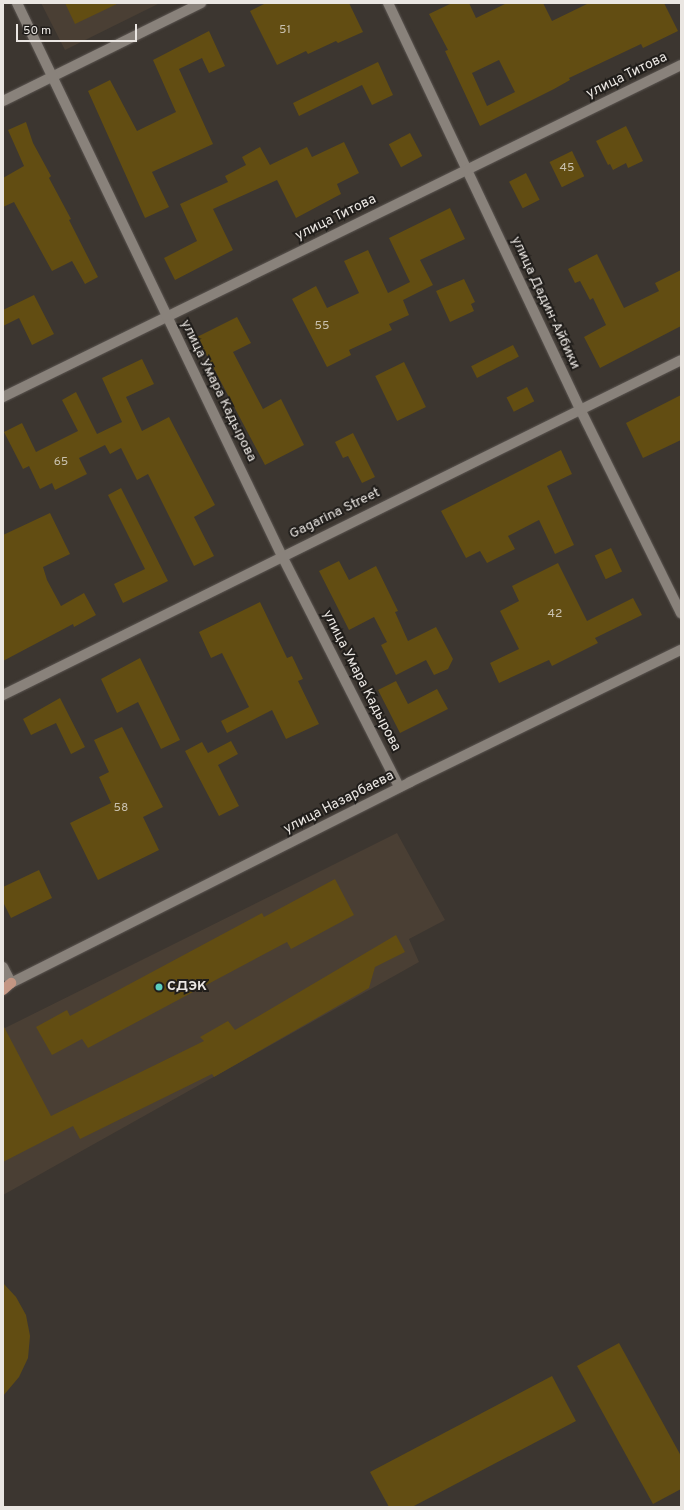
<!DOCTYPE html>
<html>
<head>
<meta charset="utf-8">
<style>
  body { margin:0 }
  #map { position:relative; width:684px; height:1510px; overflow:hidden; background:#3c3630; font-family:Overpass,sans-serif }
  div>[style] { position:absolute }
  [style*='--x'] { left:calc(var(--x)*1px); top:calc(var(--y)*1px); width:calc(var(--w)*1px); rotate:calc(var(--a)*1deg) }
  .built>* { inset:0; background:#4a3f34 }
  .building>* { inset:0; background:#624d12; transform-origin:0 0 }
  .roads { filter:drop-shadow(0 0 1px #5b5551) drop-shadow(0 0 1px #5b5551) }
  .minor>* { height:10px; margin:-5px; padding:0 5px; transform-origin:5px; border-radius:5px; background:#89827b }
  .tertiary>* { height:10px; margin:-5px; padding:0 5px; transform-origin:5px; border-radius:5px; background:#89827b }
  .secondary>* { height:10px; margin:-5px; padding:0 5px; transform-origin:5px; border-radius:5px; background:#89827b }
  .primary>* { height:10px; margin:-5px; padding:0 5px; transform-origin:5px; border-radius:5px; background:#c39683 }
  .dots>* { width:11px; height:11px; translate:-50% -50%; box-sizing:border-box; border:2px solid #211e1b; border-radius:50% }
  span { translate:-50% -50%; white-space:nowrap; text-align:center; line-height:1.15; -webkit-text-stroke:4px #211e1b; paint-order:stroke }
  .number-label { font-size:12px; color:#c8c0ae }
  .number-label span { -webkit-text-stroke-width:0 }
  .street-label { font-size:14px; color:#eae6e2 }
  .poi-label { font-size:14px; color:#eae6e2; font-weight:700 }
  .left { translate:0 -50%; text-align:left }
  .frame { position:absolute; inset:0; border:4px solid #eae6e2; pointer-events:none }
  .scale { position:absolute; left:16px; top:24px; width:121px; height:18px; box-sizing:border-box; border:2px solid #eae6e2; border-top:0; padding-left:5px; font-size:12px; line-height:14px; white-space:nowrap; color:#eae6e2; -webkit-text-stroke:3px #211e1b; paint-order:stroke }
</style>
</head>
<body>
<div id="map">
  <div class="built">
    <div style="clip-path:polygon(41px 3px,160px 3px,65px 50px)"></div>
    <div style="clip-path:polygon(397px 833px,445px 920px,409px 939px,419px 962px,3px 1195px,3px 1029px)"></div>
  </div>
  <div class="building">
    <div style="clip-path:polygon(65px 3px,119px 3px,75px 24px)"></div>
    <div style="clip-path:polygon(266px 3px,349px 3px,363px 32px,338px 43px,336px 41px,308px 54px,306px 51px,277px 65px,250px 11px)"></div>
    <div style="clip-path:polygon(evenodd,452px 3px,469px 3px,476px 18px,507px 3px,543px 3px,552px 21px,589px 3px,664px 3px,678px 31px,643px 48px,641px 44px,569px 78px,570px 80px,554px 89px,480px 126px,445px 51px,448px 50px,429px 14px,452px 3px,499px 60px,515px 92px,487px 106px,472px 73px,499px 60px)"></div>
    <div style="clip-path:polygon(209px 31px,225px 66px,209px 73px,202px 58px,179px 69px,213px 144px,152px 172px,169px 207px,145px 218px,88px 91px,110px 80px,137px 131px,176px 112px,153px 60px)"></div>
    <div style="clip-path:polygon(378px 62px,393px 95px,372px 105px,362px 85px,299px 116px,293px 103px)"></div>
    <div style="clip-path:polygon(26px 122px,33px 143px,51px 176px,49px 178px,71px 219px,69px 220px,98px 277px,85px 284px,72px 261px,52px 271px,14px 202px,3px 207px,3px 178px,24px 166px,8px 130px)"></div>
    <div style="clip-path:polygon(626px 126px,643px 161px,628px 168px,626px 163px,613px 170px,610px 164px,608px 165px,596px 141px)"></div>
    <div style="left:410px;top:133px;width:26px;height:24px;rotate:62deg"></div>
    <div style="clip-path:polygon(344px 142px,359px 173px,337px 184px,341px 194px,296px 218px,277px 180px,213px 209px,233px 250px,175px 280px,164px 258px,197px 241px,180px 204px,228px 182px,225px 176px,246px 165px,242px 157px,260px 147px,270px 165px,307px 147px,312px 157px)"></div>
    <div style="left:572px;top:151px;width:28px;height:25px;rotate:64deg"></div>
    <div style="left:526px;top:173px;width:30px;height:19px;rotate:63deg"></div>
    <div style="clip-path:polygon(450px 208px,465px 239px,420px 260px,433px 285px,403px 300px,409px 315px,389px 324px,392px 330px,349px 350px,351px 355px,327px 367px,292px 299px,316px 286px,327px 308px,359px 293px,344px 261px,368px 250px,388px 293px,410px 282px,389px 238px)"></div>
    <div style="clip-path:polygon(597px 254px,624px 308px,659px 291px,655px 283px,681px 270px,681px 326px,600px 368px,584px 337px,606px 325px,593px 298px,590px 300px,580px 281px,575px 283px,568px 269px)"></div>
    <div style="clip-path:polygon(464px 279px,475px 302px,471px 304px,474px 311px,450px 322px,436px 291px)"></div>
    <div style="clip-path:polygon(34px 295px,54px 334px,32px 345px,19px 318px,3px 326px,3px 310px)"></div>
    <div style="clip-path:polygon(237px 317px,251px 343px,233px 352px,263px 409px,281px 399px,304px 445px,265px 465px,197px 337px)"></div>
    <div style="left:513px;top:345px;width:13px;height:47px;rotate:63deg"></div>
    <div style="clip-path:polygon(142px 359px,154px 384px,126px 397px,142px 431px,169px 417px,215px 505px,194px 517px,214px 556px,194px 566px,148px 474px,137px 480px,121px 448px,110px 454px,105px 445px,79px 458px,87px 474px,55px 490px,52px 483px,40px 489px,29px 466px,23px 469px,4px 432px,22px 423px,36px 452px,78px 431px,62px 400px,76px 392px,97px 434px,122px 422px,102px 378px)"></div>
    <div style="left:404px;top:362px;width:50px;height:32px;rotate:64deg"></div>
    <div style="left:527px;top:387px;width:16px;height:23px;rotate:63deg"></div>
    <div style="clip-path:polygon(681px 395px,681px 440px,643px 458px,626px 423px)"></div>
    <div style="clip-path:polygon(353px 433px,375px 477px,362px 483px,348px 456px,343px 458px,335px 442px)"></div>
    <div style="clip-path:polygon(561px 450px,572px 474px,547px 486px,574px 545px,555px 554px,539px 520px,508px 536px,515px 549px,487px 563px,480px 551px,466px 558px,441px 511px)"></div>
    <div style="clip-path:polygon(121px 488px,168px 581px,123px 603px,114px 584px,145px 569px,108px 495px)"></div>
    <div style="clip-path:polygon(50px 513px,70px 554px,43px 567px,47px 580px,61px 606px,84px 593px,96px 615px,74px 627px,73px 624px,3px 661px,3px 535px)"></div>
    <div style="left:611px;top:548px;width:26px;height:18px;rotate:65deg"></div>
    <div style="clip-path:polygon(339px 561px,349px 580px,376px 566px,398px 611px,395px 612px,408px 641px,436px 627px,453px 659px,448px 669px,434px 675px,426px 660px,396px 675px,381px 645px,387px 642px,374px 617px,349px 630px,319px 571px)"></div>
    <div style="clip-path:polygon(558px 563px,587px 621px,633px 598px,642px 615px,595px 638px,598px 643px,552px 666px,549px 660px,499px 683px,490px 663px,519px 649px,500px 611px,519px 601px,512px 586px)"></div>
    <div style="clip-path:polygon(260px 602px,287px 658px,292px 656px,303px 679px,298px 681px,319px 724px,286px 739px,272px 710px,227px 733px,221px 721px,249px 707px,222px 653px,211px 658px,199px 632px)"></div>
    <div style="clip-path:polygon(140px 658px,180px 740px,161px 749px,138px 702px,117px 713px,101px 679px)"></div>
    <div style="clip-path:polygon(396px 681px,408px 704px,437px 689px,448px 709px,400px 733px,378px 690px)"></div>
    <div style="clip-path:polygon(60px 698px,85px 747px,71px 754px,56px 723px,31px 735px,23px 719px)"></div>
    <div style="clip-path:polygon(122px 727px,163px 807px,143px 817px,159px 850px,98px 880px,70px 823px,111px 803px,99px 777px,109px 772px,94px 740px)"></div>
    <div style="clip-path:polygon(231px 741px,238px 754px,218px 765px,239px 806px,219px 816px,185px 751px,202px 742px,208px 753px)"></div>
    <div style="clip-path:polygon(39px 870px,52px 898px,11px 918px,3px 902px,3px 887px)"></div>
    <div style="clip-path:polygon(335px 879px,354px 915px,291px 949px,287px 942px,88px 1048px,82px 1039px,52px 1055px,36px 1027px,67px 1010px,70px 1016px,262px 913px,264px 917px)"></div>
    <div style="clip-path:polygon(396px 935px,405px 952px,375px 967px,369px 988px,214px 1077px,212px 1074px,80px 1139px,73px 1126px,3px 1162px,3px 1025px,51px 1116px,204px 1041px,200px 1037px,228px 1021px,235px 1030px)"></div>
    <div style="clip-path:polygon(3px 1283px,16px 1297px,26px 1315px,30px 1336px,28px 1358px,19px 1377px,3px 1396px)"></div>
    <div style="clip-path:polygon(619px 1343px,681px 1456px,681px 1489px,653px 1504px,577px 1366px)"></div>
    <div style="clip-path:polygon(552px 1376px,576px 1421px,412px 1507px,389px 1507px,370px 1472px)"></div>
  </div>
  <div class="roads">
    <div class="minor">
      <div style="--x:388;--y:3;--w:449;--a:64.7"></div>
      <div style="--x:580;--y:409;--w:228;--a:63.7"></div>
      <div style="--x:3;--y:101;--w:221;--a:-26.3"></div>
      <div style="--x:3;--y:397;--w:755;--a:-26.09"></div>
      <div style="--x:3;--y:695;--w:756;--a:-26.29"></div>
    </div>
    <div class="tertiary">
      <div style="--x:17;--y:3;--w:613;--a:64.4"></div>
      <div style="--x:282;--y:556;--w:259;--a:63.1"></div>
      <div style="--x:3;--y:967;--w:18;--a:63"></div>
    </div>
    <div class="secondary">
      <div style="--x:11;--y:983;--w:447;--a:-26.7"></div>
      <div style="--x:410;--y:782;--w:301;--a:-26"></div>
    </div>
    <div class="primary">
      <div style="--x:3;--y:990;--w:11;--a:-41"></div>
    </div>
  </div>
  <div class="dots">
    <div style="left:159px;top:987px;background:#5acebd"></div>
  </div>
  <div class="number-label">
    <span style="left:285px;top:31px">51</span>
    <span style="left:567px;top:169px">45</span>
    <span style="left:322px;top:327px">55</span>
    <span style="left:61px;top:463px">65</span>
    <span style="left:555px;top:615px">42</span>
    <span style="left:121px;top:809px">58</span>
  </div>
  <div class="street-label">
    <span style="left:627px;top:76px;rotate:-26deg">улица Титова</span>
    <span style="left:336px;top:218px;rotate:-26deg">улица Титова</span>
    <span style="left:545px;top:303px;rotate:65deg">улица Дадин-Айбики</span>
    <span style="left:218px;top:391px;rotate:64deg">улица Умара Кадырова</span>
    <span style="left:335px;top:514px;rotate:-26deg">Gagarina Street</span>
    <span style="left:361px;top:681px;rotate:63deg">улица Умара Кадырова</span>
    <span style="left:339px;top:803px;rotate:-27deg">улица Назарбаева</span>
  </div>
  <div class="poi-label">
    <span class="left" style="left:167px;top:987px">СДЭК</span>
  </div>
  <div class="frame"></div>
  <div class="scale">50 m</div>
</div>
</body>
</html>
